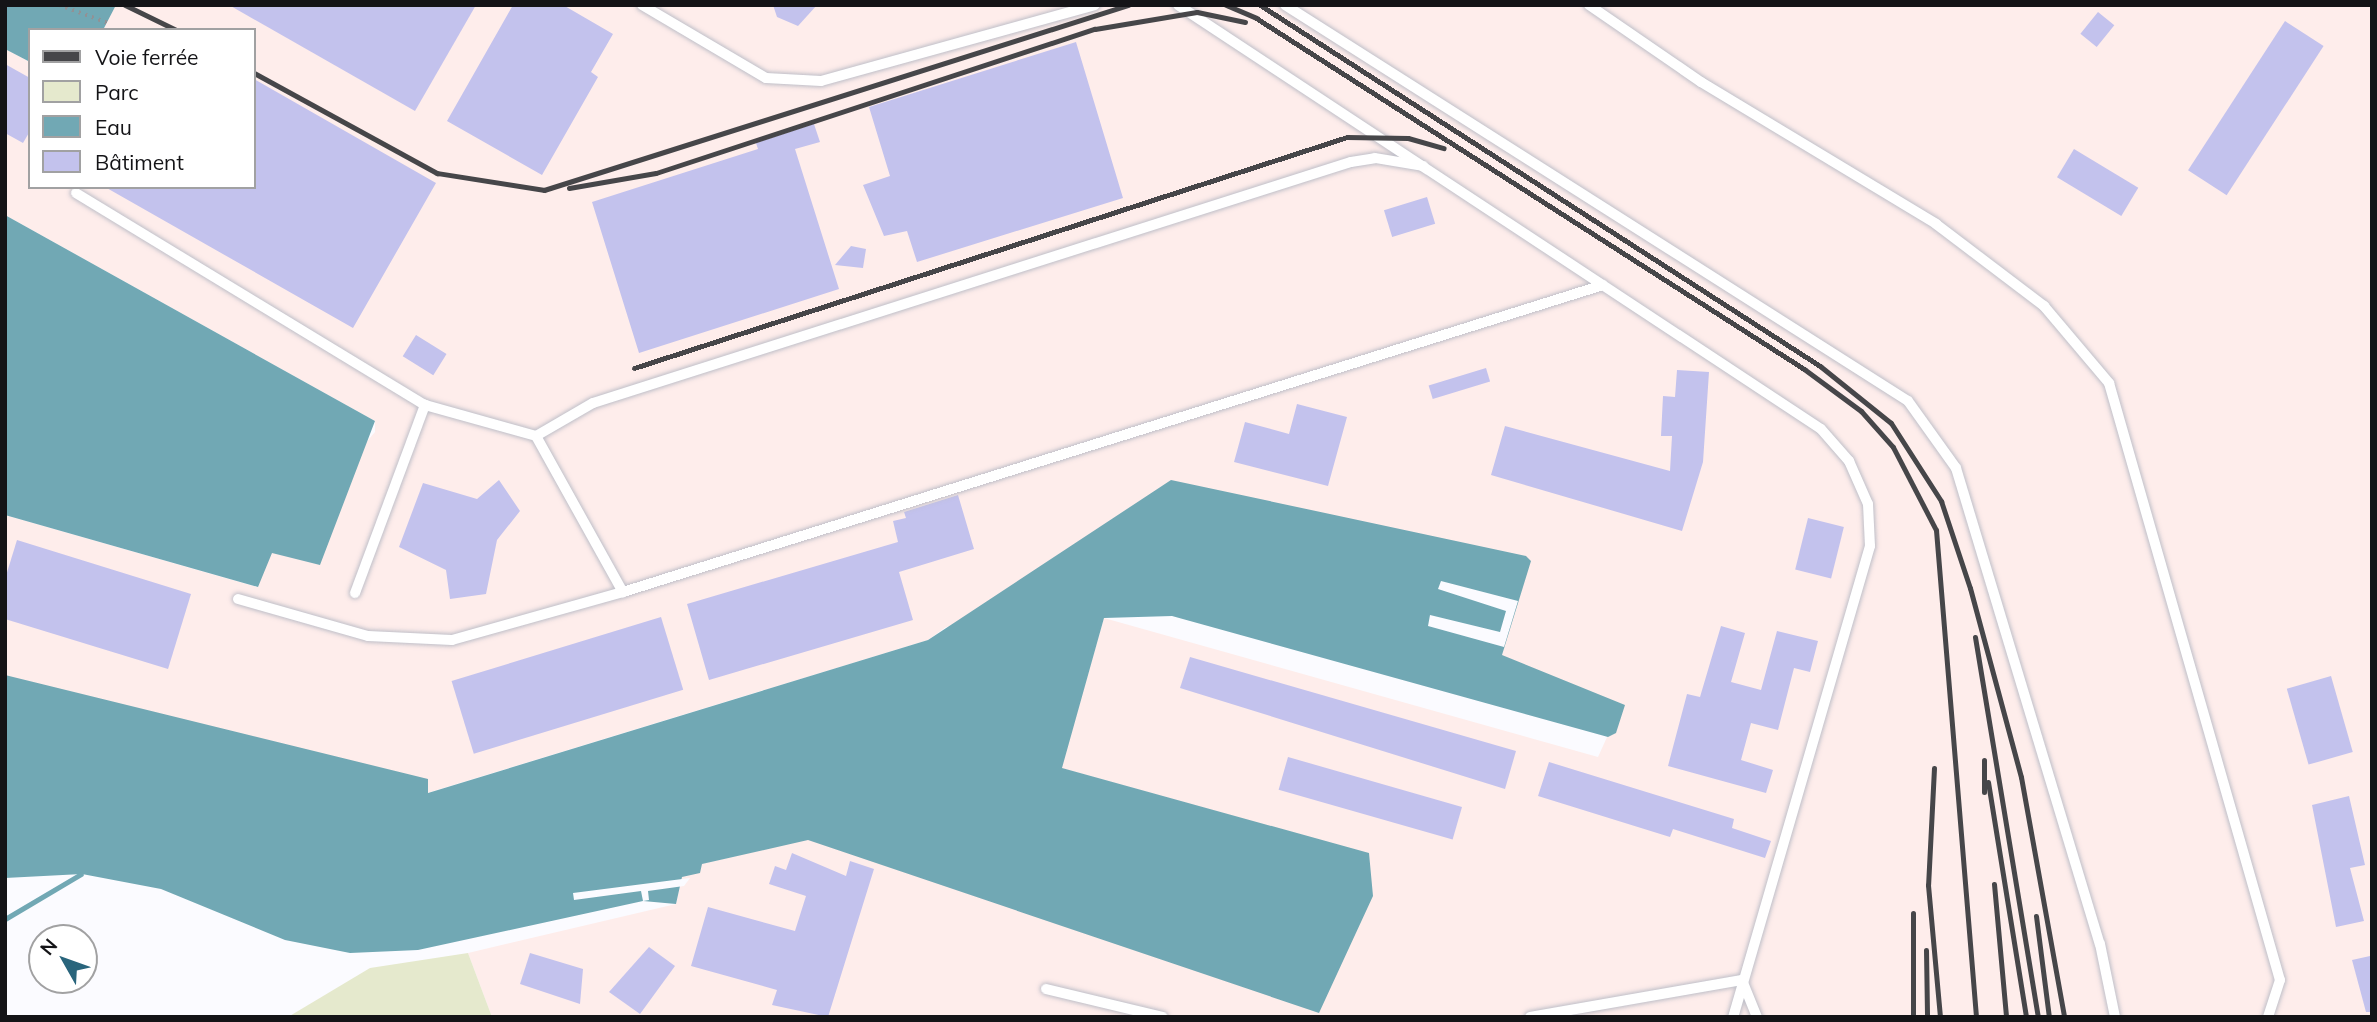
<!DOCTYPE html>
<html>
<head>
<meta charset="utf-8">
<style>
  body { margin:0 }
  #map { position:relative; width:2377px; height:1022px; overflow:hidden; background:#fbfbff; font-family:Mulish,sans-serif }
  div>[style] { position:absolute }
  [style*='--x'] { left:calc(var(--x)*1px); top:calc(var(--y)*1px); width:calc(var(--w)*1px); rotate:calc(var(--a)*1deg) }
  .industrial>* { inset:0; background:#feedeb }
  .green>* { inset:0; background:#e5e9cd }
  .water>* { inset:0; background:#71a8b4 }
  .pier>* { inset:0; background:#fbfbff }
  .stream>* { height:5px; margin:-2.5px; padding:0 2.5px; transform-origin:2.5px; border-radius:2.5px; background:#71a8b4 }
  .building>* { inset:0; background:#c3c2ed; transform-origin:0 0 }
  .path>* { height:3.5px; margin-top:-1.75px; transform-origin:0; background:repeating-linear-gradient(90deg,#919195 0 2px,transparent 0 7px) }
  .roads { filter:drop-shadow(0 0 2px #bfbfc8) drop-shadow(0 0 2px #bfbfc8) }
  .service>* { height:10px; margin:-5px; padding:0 5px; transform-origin:5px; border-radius:5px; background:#fff }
  .rail>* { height:5px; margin:-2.5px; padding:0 2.5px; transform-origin:2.5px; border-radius:2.5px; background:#464649 }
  span { translate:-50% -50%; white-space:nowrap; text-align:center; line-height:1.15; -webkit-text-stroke:7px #fff; paint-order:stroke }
  .frame { position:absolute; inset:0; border:7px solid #141417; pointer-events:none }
  .legend { position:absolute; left:28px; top:28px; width:228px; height:161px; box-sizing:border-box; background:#fff; border:2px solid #a1a1a2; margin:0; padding:9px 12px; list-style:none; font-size:21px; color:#141417 }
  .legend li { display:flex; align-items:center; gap:14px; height:35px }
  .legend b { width:35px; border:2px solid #a1a1a2 }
  .north { position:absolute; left:28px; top:924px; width:70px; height:70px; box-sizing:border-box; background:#fff; border:2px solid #a1a1a2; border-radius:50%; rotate:310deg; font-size:19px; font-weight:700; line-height:28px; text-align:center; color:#141417 }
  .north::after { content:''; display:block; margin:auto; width:24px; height:32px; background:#29657c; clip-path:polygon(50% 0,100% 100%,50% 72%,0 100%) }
</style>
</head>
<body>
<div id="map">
  <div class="industrial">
    <div style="clip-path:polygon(108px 5px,2372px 5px,2372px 1017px,492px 1017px,468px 953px,676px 904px,682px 877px,701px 864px,808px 839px,1319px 1012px,1369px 854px,1061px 768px,1104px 618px,1598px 757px,1622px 704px,1500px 666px,1516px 578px,946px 627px,928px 640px,427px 793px,5px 678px,5px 515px,257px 587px,271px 553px,375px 432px,375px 421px,5px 215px,5px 49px,30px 62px,30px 187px,254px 187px,254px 30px,94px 30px)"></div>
  </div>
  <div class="green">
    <div style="clip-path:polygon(468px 953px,492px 1017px,288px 1017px,370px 968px)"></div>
  </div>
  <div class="water">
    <div style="clip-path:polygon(5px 5px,116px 5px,103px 30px,30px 30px,30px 62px,5px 49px)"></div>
    <div style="clip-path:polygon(5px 215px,375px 421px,320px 565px,272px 553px,258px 587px,5px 515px)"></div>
    <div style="clip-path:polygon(1171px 480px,1526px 556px,1531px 561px,1502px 655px,1625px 705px,1616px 733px,1608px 737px,1172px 616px,1104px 618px,1062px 768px,1369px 853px,1373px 896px,1319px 1013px,808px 840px,702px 864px,700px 873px,682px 877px,676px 904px,643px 901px,418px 950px,350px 953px,285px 940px,161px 889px,82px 874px,5px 878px,5px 675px,428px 779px,428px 793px,928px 640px)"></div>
  </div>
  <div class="pier">
    <div style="clip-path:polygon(1441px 581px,1518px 601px,1504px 647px,1428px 626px,1430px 615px,1500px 632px,1506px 611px,1438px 589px)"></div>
    <div style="clip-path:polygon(690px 878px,684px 886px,648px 891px,649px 900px,643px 901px,641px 891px,574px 900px,573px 893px)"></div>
  </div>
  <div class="stream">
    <div style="--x:5;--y:919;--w:88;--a:-30.6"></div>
  </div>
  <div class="building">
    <div style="clip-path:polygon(229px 5px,476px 5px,415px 111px)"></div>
    <div style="clip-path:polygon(513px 5px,563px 5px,613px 34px,591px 72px,598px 77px,542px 175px,447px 121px)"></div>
    <div style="clip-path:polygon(773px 5px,817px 5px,798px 26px,777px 17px)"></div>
    <div style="left:2098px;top:12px;width:21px;height:28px;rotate:39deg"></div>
    <div style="left:2285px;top:21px;width:46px;height:178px;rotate:33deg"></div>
    <div style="clip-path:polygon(1076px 42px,1123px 198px,917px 262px,907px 231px,884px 236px,863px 185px,890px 176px,869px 107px)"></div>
    <div style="clip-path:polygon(5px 64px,30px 78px,30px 131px,23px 143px,5px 133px)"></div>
    <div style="clip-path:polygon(254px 79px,436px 183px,353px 328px,105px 187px,254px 187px)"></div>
    <div style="clip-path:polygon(814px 124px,820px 142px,795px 149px,839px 289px,639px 353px,592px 202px,758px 149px,756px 143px)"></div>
    <div style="left:2074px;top:149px;width:75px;height:33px;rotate:31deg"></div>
    <div style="left:1427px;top:197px;width:28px;height:45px;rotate:73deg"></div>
    <div style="clip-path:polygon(851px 246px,866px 249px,863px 268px,835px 265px)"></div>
    <div style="left:416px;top:335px;width:36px;height:25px;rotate:32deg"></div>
    <div style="left:1486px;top:368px;width:14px;height:60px;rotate:73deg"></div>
    <div style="clip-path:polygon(1677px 370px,1709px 372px,1703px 462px,1682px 531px,1491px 475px,1505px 426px,1670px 471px,1672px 436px,1661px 436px,1663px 396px,1675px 397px)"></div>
    <div style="clip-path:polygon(1297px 404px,1347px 417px,1328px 486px,1234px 462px,1245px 422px,1289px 434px)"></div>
    <div style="clip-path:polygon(499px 480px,520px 511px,497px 540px,486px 594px,450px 599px,446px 570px,399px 547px,423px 483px,477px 499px)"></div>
    <div style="clip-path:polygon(958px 495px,974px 549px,899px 572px,913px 620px,709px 680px,687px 604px,898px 542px,893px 521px,906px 518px,904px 512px)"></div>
    <div style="left:1808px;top:518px;width:37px;height:53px;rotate:14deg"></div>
    <div style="clip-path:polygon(17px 540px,191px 594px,168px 669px,5px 619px,5px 579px)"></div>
    <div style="left:661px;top:617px;width:76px;height:219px;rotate:73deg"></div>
    <div style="clip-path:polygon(1721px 626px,1745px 633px,1731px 682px,1761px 690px,1777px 631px,1818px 641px,1810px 672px,1794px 668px,1778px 730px,1751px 723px,1741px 760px,1773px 770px,1766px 793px,1668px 766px,1687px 694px,1700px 697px)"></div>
    <div style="clip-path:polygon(1190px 657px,1516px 751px,1505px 789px,1180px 688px)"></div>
    <div style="left:2331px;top:676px;width:79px;height:46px;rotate:74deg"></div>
    <div style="left:1288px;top:757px;width:181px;height:34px;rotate:16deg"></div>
    <div style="clip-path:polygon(1549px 762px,1734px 819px,1732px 828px,1771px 841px,1765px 858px,1673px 829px,1670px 837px,1538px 796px)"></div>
    <div style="clip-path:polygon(2349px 796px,2365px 865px,2350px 868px,2364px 921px,2336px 927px,2312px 805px)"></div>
    <div style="clip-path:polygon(792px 853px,846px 876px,850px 861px,874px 869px,828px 1017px,772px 1005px,777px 990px,691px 966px,708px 907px,795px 931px,806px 896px,769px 884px,775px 866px,786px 870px)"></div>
    <div style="clip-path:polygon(649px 947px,675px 966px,640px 1014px,609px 992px)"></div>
    <div style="clip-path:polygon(530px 953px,583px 969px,580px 1004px,520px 984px)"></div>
    <div style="clip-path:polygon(2370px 956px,2372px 1012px,2366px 1012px,2352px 960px)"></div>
  </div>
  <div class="path">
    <div style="--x:59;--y:5;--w:52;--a:20.2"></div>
  </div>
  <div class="roads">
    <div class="service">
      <div style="--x:642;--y:5;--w:144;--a:30.5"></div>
      <div style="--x:766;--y:78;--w:55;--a:3.1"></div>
      <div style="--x:821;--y:81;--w:284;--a:-15.5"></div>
      <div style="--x:1178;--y:5;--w:770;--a:33.4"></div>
      <div style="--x:1821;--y:429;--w:43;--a:48.8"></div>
      <div style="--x:1849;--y:461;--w:47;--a:66.2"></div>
      <div style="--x:1868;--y:504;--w:42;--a:87.3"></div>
      <div style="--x:1870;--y:546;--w:491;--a:106.2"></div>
      <div style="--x:1285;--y:5;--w:738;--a:32.44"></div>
      <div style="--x:1908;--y:401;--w:82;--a:54.4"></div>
      <div style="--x:1956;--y:468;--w:497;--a:73.2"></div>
      <div style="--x:2100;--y:944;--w:75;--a:78.4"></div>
      <div style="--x:1589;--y:5;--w:136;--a:34.5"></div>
      <div style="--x:1701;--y:82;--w:275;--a:31.1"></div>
      <div style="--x:1936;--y:224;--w:136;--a:37.2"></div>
      <div style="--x:2044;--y:306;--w:101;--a:49.8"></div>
      <div style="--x:2109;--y:383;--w:621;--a:74.02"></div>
      <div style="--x:2280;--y:980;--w:39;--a:108"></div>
      <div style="--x:76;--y:193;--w:408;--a:31.3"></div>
      <div style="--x:425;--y:405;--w:115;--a:15.6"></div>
      <div style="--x:536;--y:436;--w:179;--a:60.9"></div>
      <div style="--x:536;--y:436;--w:66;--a:-30.1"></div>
      <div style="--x:593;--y:403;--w:795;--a:-17.64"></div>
      <div style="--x:1351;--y:162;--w:24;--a:-9"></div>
      <div style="--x:1375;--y:158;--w:49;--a:9.5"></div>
      <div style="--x:355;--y:593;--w:201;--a:-69.6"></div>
      <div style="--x:238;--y:599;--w:135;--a:15.9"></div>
      <div style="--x:368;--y:636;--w:84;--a:2.7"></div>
      <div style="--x:452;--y:640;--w:178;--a:-15.7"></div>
      <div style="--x:623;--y:592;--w:1027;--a:-17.39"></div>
      <div style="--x:1046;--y:989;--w:120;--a:13.5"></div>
      <div style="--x:1530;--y:1017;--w:215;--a:-9.9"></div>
      <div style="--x:1742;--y:980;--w:40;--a:68"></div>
    </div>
  </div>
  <div class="rail">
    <div style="--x:125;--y:5;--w:57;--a:26.1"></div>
    <div style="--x:1226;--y:5;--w:33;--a:23"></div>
    <div style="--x:1256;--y:18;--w:651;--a:32.64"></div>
    <div style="--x:1804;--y:369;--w:71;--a:36.4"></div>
    <div style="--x:1861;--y:411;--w:48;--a:48.4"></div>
    <div style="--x:1893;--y:447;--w:93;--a:62.6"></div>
    <div style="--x:1936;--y:530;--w:489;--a:85.3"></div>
    <div style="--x:1260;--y:5;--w:666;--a:32.81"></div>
    <div style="--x:1820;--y:366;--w:91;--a:38.8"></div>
    <div style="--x:1891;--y:423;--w:93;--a:57.3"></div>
    <div style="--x:1941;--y:501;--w:92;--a:71.6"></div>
    <div style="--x:1970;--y:588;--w:196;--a:74.9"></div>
    <div style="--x:2021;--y:777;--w:244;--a:79.8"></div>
    <div style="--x:254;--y:73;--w:209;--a:28.7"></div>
    <div style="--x:437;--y:173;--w:108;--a:9"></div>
    <div style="--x:544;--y:190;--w:613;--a:-17.58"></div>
    <div style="--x:569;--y:188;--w:88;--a:-9.8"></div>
    <div style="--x:656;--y:173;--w:462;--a:-18.2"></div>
    <div style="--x:1095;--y:29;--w:103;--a:-9.5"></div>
    <div style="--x:1197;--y:12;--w:49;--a:11.8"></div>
    <div style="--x:634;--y:368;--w:749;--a:-17.95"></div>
    <div style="--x:1347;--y:137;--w:61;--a:0.9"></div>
    <div style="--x:1408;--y:138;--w:37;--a:16"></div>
    <div style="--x:1975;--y:637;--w:385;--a:80.6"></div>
    <div style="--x:1984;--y:760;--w:32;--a:90"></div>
    <div style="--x:1934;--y:768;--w:117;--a:92.9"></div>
    <div style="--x:1928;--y:885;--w:133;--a:84.8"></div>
    <div style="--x:1988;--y:782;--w:238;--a:80.8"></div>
    <div style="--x:1994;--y:884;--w:134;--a:84.8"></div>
    <div style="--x:1913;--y:913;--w:104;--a:90"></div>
    <div style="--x:2036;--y:916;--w:102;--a:82.7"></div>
    <div style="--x:1926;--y:950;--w:67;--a:89.1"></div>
  </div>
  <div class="frame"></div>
  <ul class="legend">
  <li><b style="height:9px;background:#464649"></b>Voie ferrée</li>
  <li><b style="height:19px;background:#e5e9cd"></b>Parc</li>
  <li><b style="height:19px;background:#71a8b4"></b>Eau</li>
  <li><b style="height:19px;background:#c3c2ed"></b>Bâtiment</li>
  </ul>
  <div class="north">N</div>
</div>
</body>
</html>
